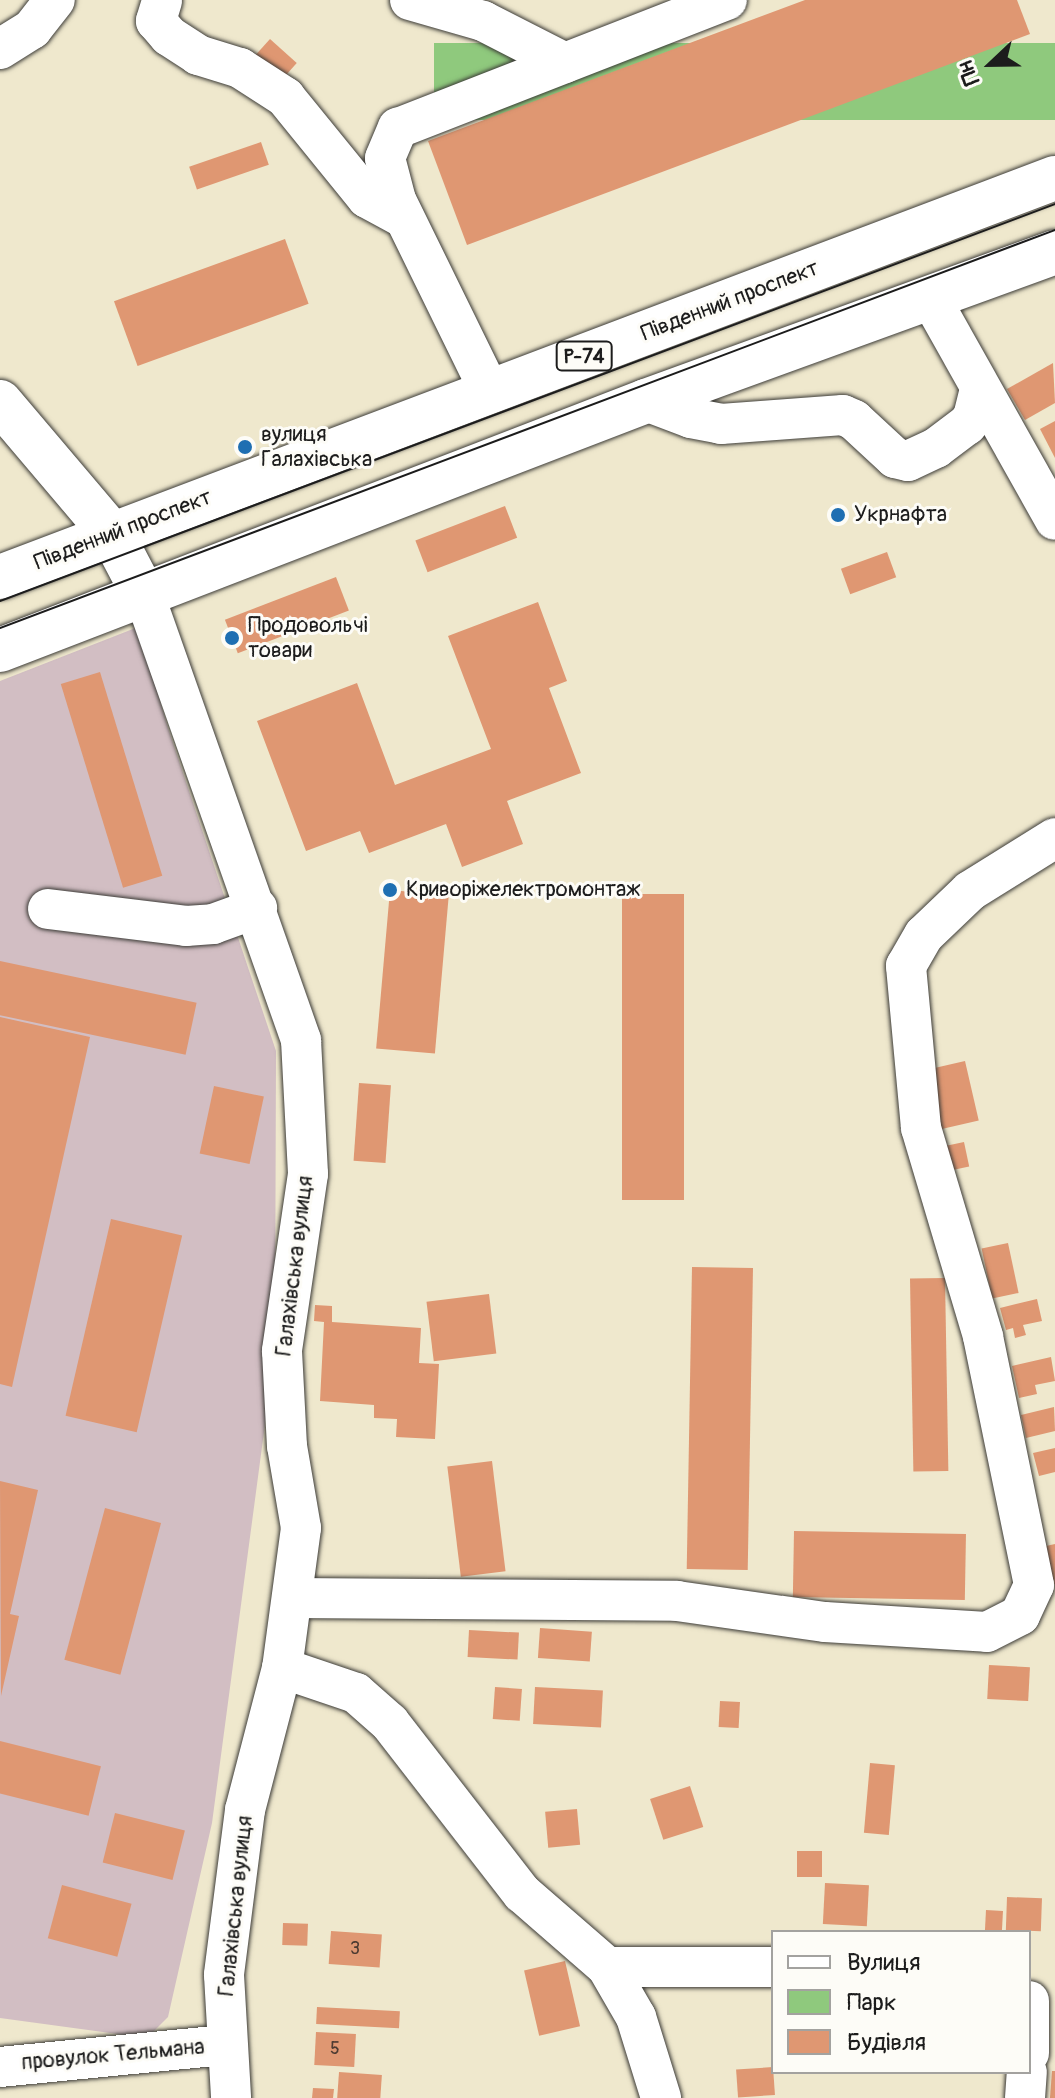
<!DOCTYPE html>
<html>
<head>
<meta charset="utf-8">
<style>
  body { margin:0 }
  #map { position:relative; width:1055px; height:2098px; overflow:hidden; background:#efe8cd; font-family:Pangolin,sans-serif }
  div>[style] { position:absolute }
  [style*='--x'] { left:calc(var(--x)*1px); top:calc(var(--y)*1px); width:calc(var(--w)*1px); rotate:calc(var(--a)*1deg) }
  .industrial>* { inset:0; background:#d2bec3 }
  .green>* { inset:0; background:#8fc97d; transform-origin:0 0 }
  .building>* { inset:0; background:#df9772; transform-origin:0 0 }
  .roads { filter:drop-shadow(0 0 2px #3c3b37) drop-shadow(0 0 2px #3c3b37) }
  .minor>* { height:40px; margin:-20px; padding:0 20px; transform-origin:20px; border-radius:20px; background:#fff }
  .major>* { height:44px; margin:-22px; padding:0 22px; transform-origin:22px; border-radius:22px; background:#fff }
  .tram>* { height:2px; margin:-1px; padding:0 1px; transform-origin:1px; border-radius:1px; background:#1c1c1c }
  .dots>* { width:22px; height:22px; translate:-50% -50%; box-sizing:border-box; border:4px solid #fdfcf7; border-radius:50% }
  span { translate:-50% -50%; white-space:nowrap; text-align:center; line-height:1.15; -webkit-text-stroke:6px #fdfcf7; paint-order:stroke }
  .number-label { font-size:18px; color:#4d3b32 }
  .number-label span { -webkit-text-stroke-width:0 }
  .shield-label span { padding:2px 6px; background:#fdfcf7; border:2px solid; border-radius:6px; -webkit-text-stroke-width:0 }
  .shield-label { font-size:20px; color:#1c1c1c; font-weight:700 }
  .street-label { font-size:22px; color:#1c1c1c }
  .poi-label { font-size:22px; color:#1c1c1c }
  .left { translate:0 -50%; text-align:left }
  .legend { position:absolute; left:771px; top:1930px; width:260px; height:144px; box-sizing:border-box; background:#fdfcf7; border:2px solid #a3a29f; margin:0; padding:10px 14px; list-style:none; font-size:24px; color:#1c1c1c }
  .legend li { display:flex; align-items:center; gap:16px; height:40px }
  .legend b { width:40px; border:2px solid #a3a29f }
  .north { position:absolute; left:951px; top:24px; width:80px; height:80px; -webkit-text-stroke:6px #fdfcf7; paint-order:stroke; rotate:248deg; font-size:22px; font-weight:700; line-height:32px; text-align:center; color:#1c1c1c }
  .north::after { content:''; display:block; margin:auto; width:28px; height:36px; background:#1c1c1c; clip-path:polygon(50% 0,100% 100%,50% 72%,0 100%) }
</style>
</head>
<body>
<div id="map">
  <div class="industrial">
    <div style="clip-path:polygon(138px 627px,168px 728px,276px 1051px,275px 1349px,212px 1823px,168px 2017px,147px 2038px,0 2018px,0 681px)"></div>
  </div>
  <div class="green">
    <div style="left:1055px;top:43px;width:77px;height:621px;rotate:90deg"></div>
  </div>
  <div class="building">
    <div style="clip-path:polygon(805px 0,1017px 0,1030px 34px,467px 245px,428px 141px)"></div>
    <div style="left:270px;top:39px;width:36px;height:25px;rotate:42deg"></div>
    <div style="left:261px;top:142px;width:24px;height:76px;rotate:71deg"></div>
    <div style="left:285px;top:239px;width:69px;height:182px;rotate:70deg"></div>
    <div style="clip-path:polygon(1053px 363px,1055px 403px,1025px 420px,1007px 389px)"></div>
    <div style="clip-path:polygon(1055px 421px,1055px 458px,1040px 429px)"></div>
    <div style="left:505px;top:506px;width:34px;height:96px;rotate:69deg"></div>
    <div style="left:887px;top:552px;width:27px;height:49px;rotate:70deg"></div>
    <div style="left:336px;top:577px;width:36px;height:119px;rotate:69deg"></div>
    <div style="clip-path:polygon(538px 602px,567px 681px,549px 688px,581px 773px,507px 801px,523px 844px,462px 867px,446px 824px,369px 853px,360px 831px,306px 851px,257px 721px,357px 683px,395px 785px,491px 749px,448px 636px)"></div>
    <div style="left:100px;top:672px;width:213px;height:41px;rotate:73deg"></div>
    <div style="left:390px;top:890px;width:59px;height:159px;rotate:5deg"></div>
    <div style="left:622px;top:894px;width:62px;height:306px"></div>
    <div style="left:0;top:961px;width:201px;height:53px;rotate:12deg"></div>
    <div style="clip-path:polygon(0 1017px,90px 1037px,12px 1387px,0 1384px)"></div>
    <div style="left:965px;top:1061px;width:61px;height:39px;rotate:77deg"></div>
    <div style="left:359px;top:1083px;width:32px;height:78px;rotate:4deg"></div>
    <div style="left:214px;top:1086px;width:51px;height:69px;rotate:12deg"></div>
    <div style="left:964px;top:1142px;width:25px;height:18px;rotate:78deg"></div>
    <div style="left:111px;top:1219px;width:73px;height:202px;rotate:13deg"></div>
    <div style="left:1008px;top:1243px;width:51px;height:27px;rotate:78deg"></div>
    <div style="left:692px;top:1267px;width:61px;height:302px;rotate:1deg"></div>
    <div style="left:945px;top:1278px;width:193px;height:35px;rotate:89deg"></div>
    <div style="left:489px;top:1294px;width:60px;height:63px;rotate:83deg"></div>
    <div style="clip-path:polygon(1037px 1299px,1042px 1321px,1023px 1325px,1026px 1335px,1015px 1338px,1013px 1328px,1006px 1330px,1000px 1308px)"></div>
    <div style="clip-path:polygon(315px 1305px,332px 1306px,332px 1322px,421px 1328px,419px 1363px,439px 1364px,435px 1439px,396px 1437px,397px 1419px,374px 1418px,374px 1405px,320px 1401px,324px 1322px,314px 1321px)"></div>
    <div style="clip-path:polygon(1051px 1357px,1055px 1381px,1035px 1385px,1037px 1394px,1019px 1398px,1012px 1366px)"></div>
    <div style="clip-path:polygon(1054px 1407px,1055px 1431px,1026px 1438px,1021px 1415px)"></div>
    <div style="clip-path:polygon(1055px 1448px,1055px 1472px,1039px 1476px,1033px 1453px)"></div>
    <div style="left:492px;top:1461px;width:111px;height:45px;rotate:83deg"></div>
    <div style="clip-path:polygon(0 1481px,38px 1490px,10px 1614px,19px 1616px,1px 1696px)"></div>
    <div style="left:105px;top:1508px;width:58px;height:157px;rotate:15deg"></div>
    <div style="left:794px;top:1531px;width:172px;height:66px;rotate:1deg"></div>
    <div style="clip-path:polygon(1055px 1544px,1055px 1584px,1046px 1586px,1037px 1548px)"></div>
    <div style="left:540px;top:1628px;width:52px;height:30px;rotate:4deg"></div>
    <div style="left:469px;top:1630px;width:50px;height:27px;rotate:3deg"></div>
    <div style="left:989px;top:1665px;width:41px;height:34px;rotate:3deg"></div>
    <div style="left:495px;top:1687px;width:27px;height:32px;rotate:4deg"></div>
    <div style="left:535px;top:1687px;width:68px;height:37px;rotate:3deg"></div>
    <div style="left:720px;top:1701px;width:20px;height:26px;rotate:3deg"></div>
    <div style="left:0;top:1741px;width:104px;height:51px;rotate:14deg"></div>
    <div style="left:870px;top:1763px;width:25px;height:70px;rotate:5deg"></div>
    <div style="left:690px;top:1786px;width:43px;height:42px;rotate:72deg"></div>
    <div style="left:577px;top:1809px;width:36px;height:32px;rotate:85deg"></div>
    <div style="left:115px;top:1813px;width:72px;height:51px;rotate:14deg"></div>
    <div style="left:797px;top:1851px;width:25px;height:26px"></div>
    <div style="left:825px;top:1883px;width:44px;height:41px;rotate:3deg"></div>
    <div style="left:62px;top:1885px;width:72px;height:55px;rotate:15deg"></div>
    <div style="left:1007px;top:1897px;width:35px;height:33px;rotate:2deg"></div>
    <div style="left:986px;top:1910px;width:17px;height:22px;rotate:3deg"></div>
    <div style="left:283px;top:1923px;width:25px;height:22px;rotate:2deg"></div>
    <div style="left:331px;top:1931px;width:51px;height:33px;rotate:4deg"></div>
    <div style="left:565px;top:1961px;width:67px;height:42px;rotate:77deg"></div>
    <div style="left:317px;top:2007px;width:83px;height:17px;rotate:3deg"></div>
    <div style="left:316px;top:2032px;width:40px;height:33px;rotate:3deg"></div>
    <div style="left:773px;top:2067px;width:28px;height:37px;rotate:86deg"></div>
    <div style="clip-path:polygon(1052px 2071px,1055px 2071px,1055px 2098px,1050px 2098px)"></div>
    <div style="left:339px;top:2072px;width:43px;height:26px;rotate:4deg"></div>
    <div style="clip-path:polygon(313px 2088px,334px 2089px,333px 2098px,312px 2098px)"></div>
  </div>
  <div class="roads">
    <div class="minor">
      <div style="--x:410;--y:0;--w:76;--a:16"></div>
      <div style="--x:483;--y:21;--w:92;--a:27.1"></div>
      <div style="--x:162;--y:1;--w:21;--a:107"></div>
      <div style="--x:156;--y:21;--w:20;--a:49"></div>
      <div style="--x:169;--y:36;--w:35;--a:33"></div>
      <div style="--x:198;--y:55;--w:44;--a:17.2"></div>
      <div style="--x:240;--y:68;--w:54;--a:32.8"></div>
      <div style="--x:285;--y:97;--w:130;--a:50.9"></div>
      <div style="--x:367;--y:198;--w:42;--a:28.4"></div>
      <div style="--x:0;--y:49;--w:38;--a:-32"></div>
      <div style="--x:32;--y:29;--w:37;--a:-52"></div>
      <div style="--x:931;--y:299;--w:253;--a:60.7"></div>
      <div style="--x:490;--y:392;--w:214;--a:-116.1"></div>
      <div style="--x:396;--y:200;--w:43;--a:-104.7"></div>
      <div style="--x:385;--y:158;--w:33;--a:-67"></div>
      <div style="--x:398;--y:128;--w:353;--a:-21.3"></div>
      <div style="--x:646;--y:401;--w:48;--a:20.7"></div>
      <div style="--x:691;--y:418;--w:31;--a:11"></div>
      <div style="--x:721;--y:424;--w:122;--a:-4.2"></div>
      <div style="--x:843;--y:415;--w:12;--a:24"></div>
      <div style="--x:854;--y:420;--w:56;--a:42.8"></div>
      <div style="--x:895;--y:458;--w:13;--a:13"></div>
      <div style="--x:908;--y:461;--w:31;--a:-25"></div>
      <div style="--x:936;--y:448;--w:39;--a:-37"></div>
      <div style="--x:967;--y:425;--w:10;--a:-53"></div>
      <div style="--x:973;--y:417;--w:29;--a:-76"></div>
      <div style="--x:145;--y:597;--w:470;--a:70.6"></div>
      <div style="--x:301;--y:1040;--w:134;--a:87"></div>
      <div style="--x:308;--y:1174;--w:179;--a:98.4"></div>
      <div style="--x:282;--y:1351;--w:95;--a:87"></div>
      <div style="--x:287;--y:1446;--w:83;--a:80.3"></div>
      <div style="--x:301;--y:1528;--w:141;--a:97.7"></div>
      <div style="--x:282;--y:1668;--w:147;--a:104.6"></div>
      <div style="--x:245;--y:1810;--w:166;--a:97.3"></div>
      <div style="--x:224;--y:1975;--w:123;--a:86.7"></div>
      <div style="--x:48;--y:909;--w:139;--a:7"></div>
      <div style="--x:186;--y:926;--w:27;--a:-4"></div>
      <div style="--x:213;--y:924;--w:47;--a:-20"></div>
      <div style="--x:292;--y:1598;--w:385;--a:0.4"></div>
      <div style="--x:677;--y:1601;--w:149;--a:8.1"></div>
      <div style="--x:825;--y:1622;--w:162;--a:3.5"></div>
      <div style="--x:987;--y:1632;--w:37;--a:-27"></div>
      <div style="--x:1020;--y:1615;--w:33;--a:-65"></div>
      <div style="--x:1034;--y:1585;--w:254;--a:-101.6"></div>
      <div style="--x:983;--y:1336;--w:217;--a:-106.6"></div>
      <div style="--x:921;--y:1128;--w:163;--a:-95.3"></div>
      <div style="--x:906;--y:966;--w:36;--a:-60"></div>
      <div style="--x:924;--y:935;--w:64;--a:-43.7"></div>
      <div style="--x:970;--y:891;--w:100;--a:-31.9"></div>
      <div style="--x:282;--y:1668;--w:78;--a:18.7"></div>
      <div style="--x:356;--y:1693;--w:45;--a:41.4"></div>
      <div style="--x:390;--y:1723;--w:215;--a:52.2"></div>
      <div style="--x:522;--y:1893;--w:113;--a:41"></div>
      <div style="--x:607;--y:1967;--w:58;--a:59.9"></div>
      <div style="--x:636;--y:2017;--w:85;--a:72.8"></div>
      <div style="--x:607;--y:1967;--w:166;--a:0"></div>
      <div style="--x:1029;--y:2001;--w:52;--a:90"></div>
      <div style="--x:0;--y:2067;--w:227;--a:-5.6"></div>
      <div style="--x:1025;--y:2098;--w:26;--a:-86"></div>
    </div>
    <div class="major">
      <div style="--x:0;--y:402;--w:173;--a:49.7"></div>
      <div style="--x:112;--y:534;--w:71;--a:62.4"></div>
      <div style="--x:0;--y:577;--w:1128;--a:-20.72"></div>
      <div style="--x:0;--y:650;--w:692;--a:-21.08"></div>
      <div style="--x:646;--y:401;--w:435;--a:-20"></div>
    </div>
  </div>
  <div class="tram">
    <div style="--x:0;--y:601;--w:1127;--a:-20.62"></div>
    <div style="--x:0;--y:628;--w:1128;--a:-20.67"></div>
  </div>
  <div class="dots">
    <div style="left:245px;top:447px;background:#1f6fb2"></div>
    <div style="left:838px;top:515px;background:#1f6fb2"></div>
    <div style="left:232px;top:638px;background:#1f6fb2"></div>
    <div style="left:390px;top:890px;background:#1f6fb2"></div>
  </div>
  <div class="number-label">
    <span style="left:355px;top:1949px">3</span>
    <span style="left:335px;top:2049px">5</span>
  </div>
  <div class="shield-label">
    <span style="left:584px;top:356px">Р-74</span>
  </div>
  <div class="street-label">
    <span style="left:730px;top:301px;rotate:-21deg">Південний проспект</span>
    <span style="left:123px;top:530px;rotate:-21deg">Південний проспект</span>
    <span style="left:295px;top:1266px;rotate:-83deg">Галахівська вулиця</span>
    <span style="left:236px;top:1906px;rotate:-84deg">Галахівська вулиця</span>
    <span style="left:113px;top:2055px;rotate:-5deg">провулок Тельмана</span>
  </div>
  <div class="poi-label">
    <span class="left" style="left:261px;top:447px">вулиця<br>Галахівська</span>
    <span class="left" style="left:854px;top:515px">Укрнафта</span>
    <span class="left" style="left:248px;top:638px">Продовольчі<br>товари</span>
    <span class="left" style="left:406px;top:890px">Криворіжелектромонтаж</span>
  </div>
  <ul class="legend">
  <li><b style="height:10px;background:#fff"></b>Вулиця</li>
  <li><b style="height:22px;background:#8fc97d"></b>Парк</li>
  <li><b style="height:22px;background:#df9772"></b>Будівля</li>
  </ul>
  <div class="north">Пн</div>
</div>
</body>
</html>
